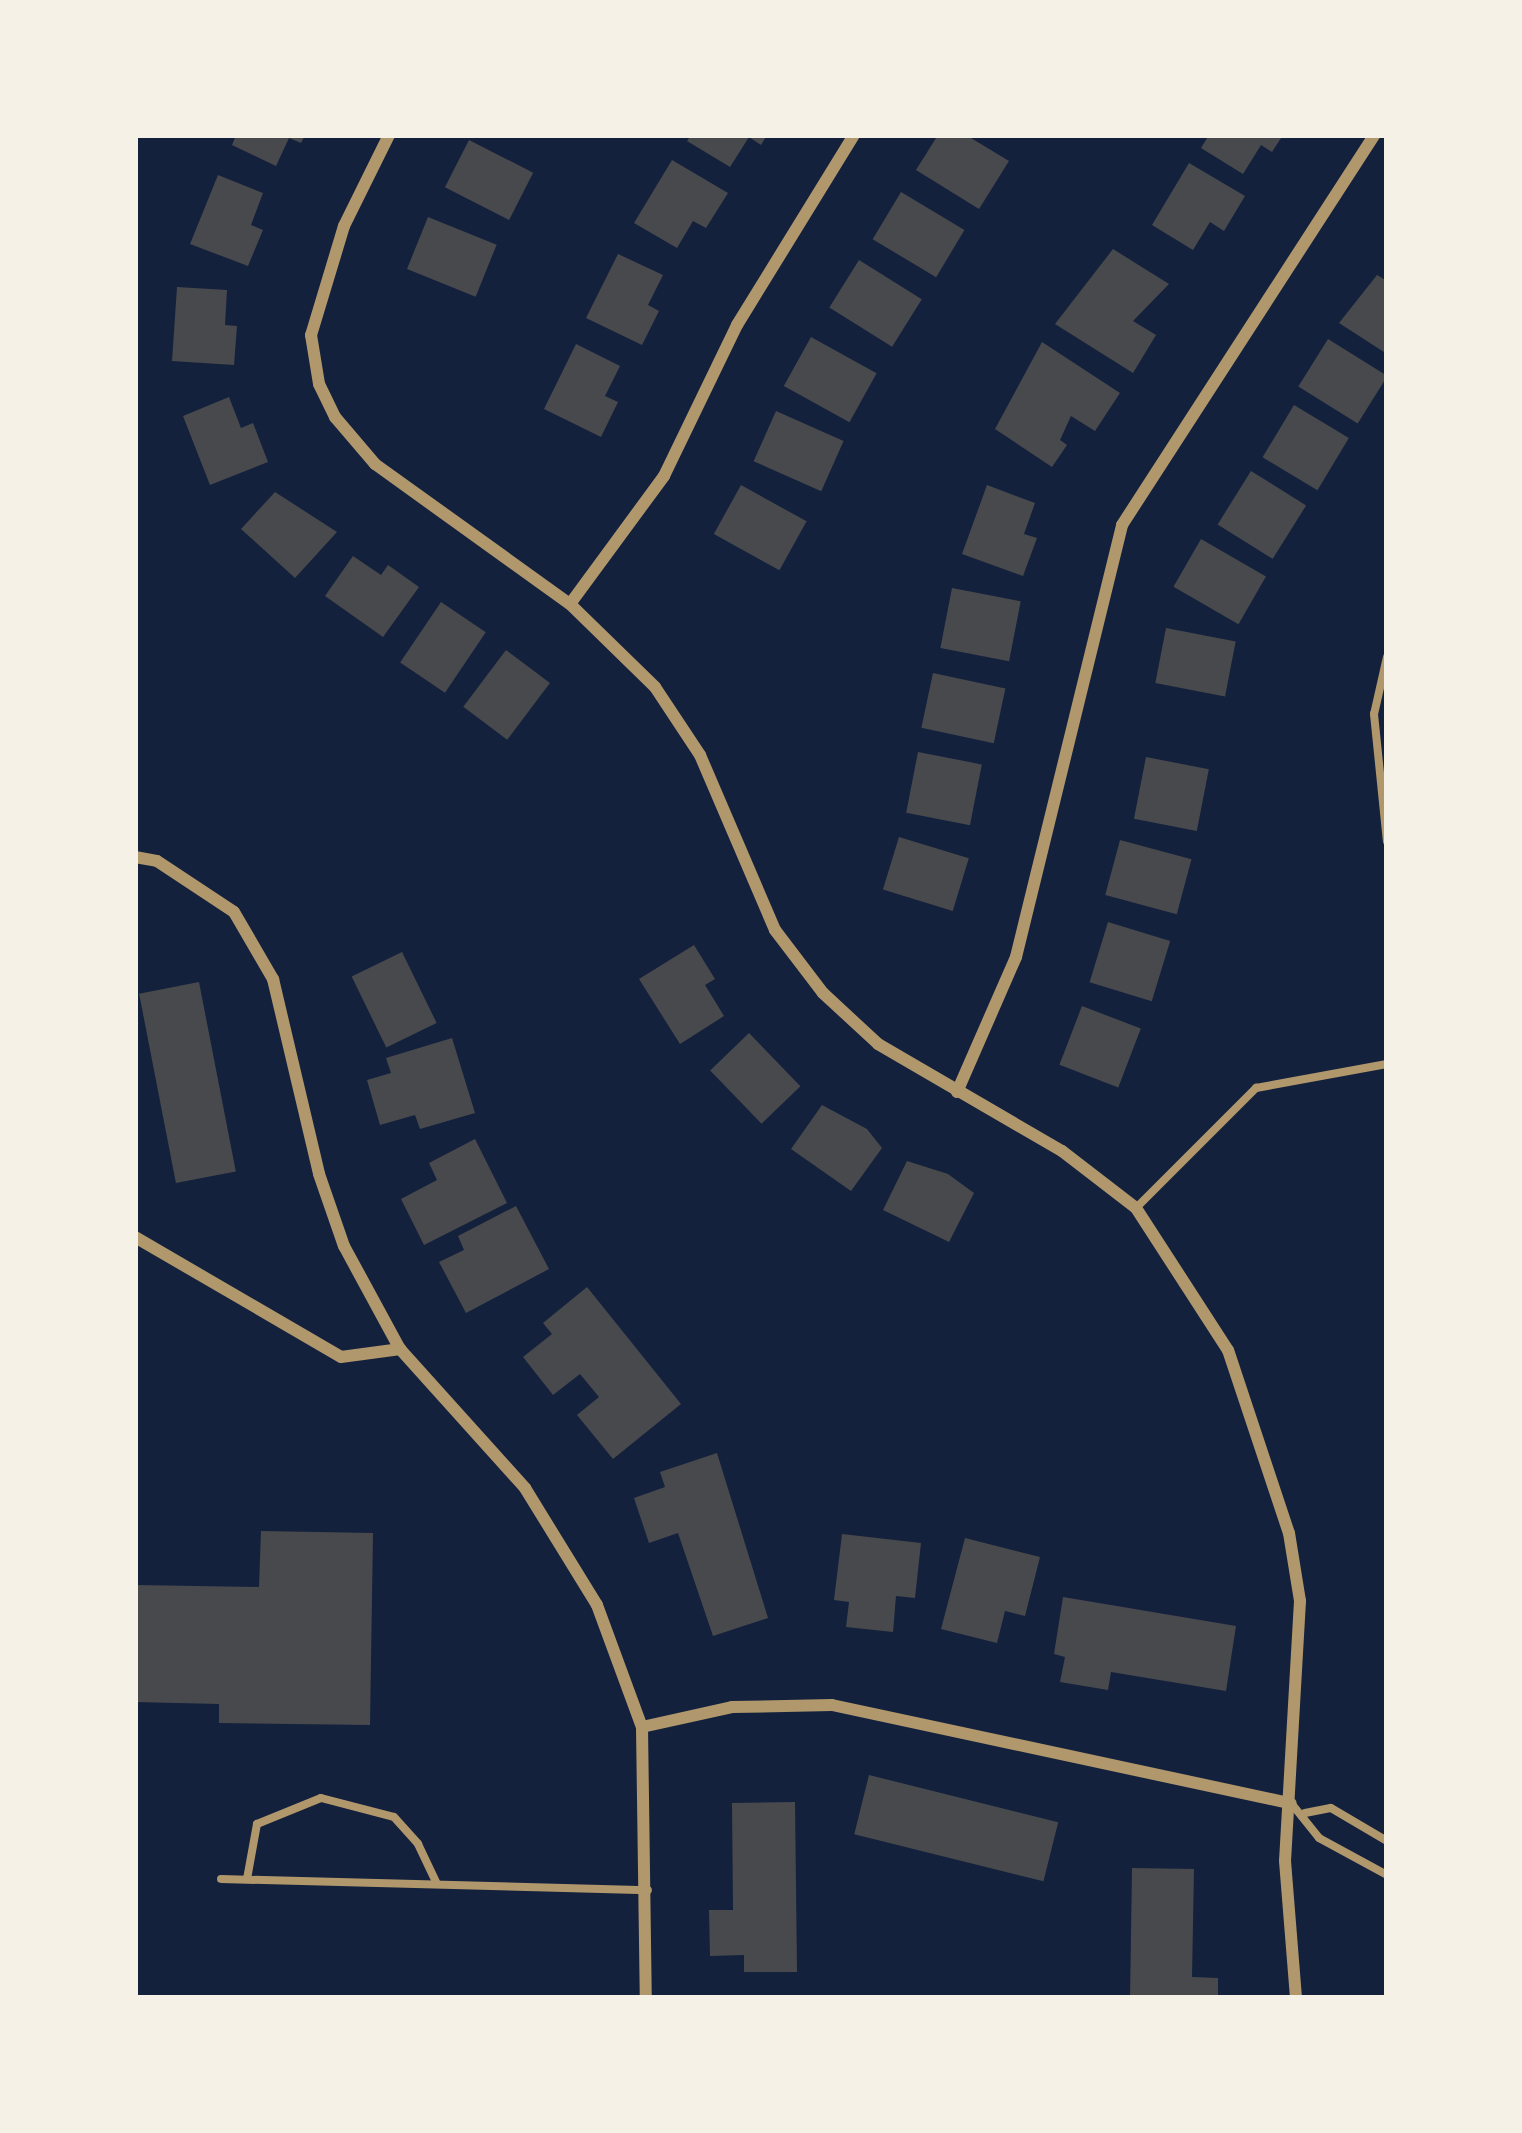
<!DOCTYPE html>
<html>
<head>
<meta charset="utf-8">
<style>
  body { margin:0 }
  #map { position:relative; width:1522px; height:2133px; overflow:hidden; background:#14213d; font-family:"Asap Condensed",sans-serif }
  div>[style] { position:absolute }
  [style*='--x'] { left:calc(var(--x)*1px); top:calc(var(--y)*1px); width:calc(var(--w)*1px); rotate:calc(var(--a)*1deg) }
  .building>* { inset:0; background:#48494c; transform-origin:0 0 }
  .service>* { height:8px; margin:-4px; padding:0 4px; transform-origin:4px; border-radius:4px; background:#b1986c }
  .minor>* { height:12px; margin:-6px; padding:0 6px; transform-origin:6px; border-radius:6px; background:#b1986c }
  span { translate:-50% -50%; white-space:nowrap; text-align:center; line-height:1.15; -webkit-text-stroke:9px #f6f1e7; paint-order:stroke }
  .frame { position:absolute; inset:0; border:138px solid #f6f1e7; pointer-events:none }
</style>
</head>
<body>
<div id="map">
  <div class="building">
    <div style="clip-path:polygon(236px 135px,305px 135px,301px 143px,289px 138px,276px 166px,232px 145px)"></div>
    <div style="clip-path:polygon(691px 135px,767px 135px,761px 145px,749px 137px,730px 167px,687px 141px)"></div>
    <div style="clip-path:polygon(938px 135px,966px 135px,1009px 161px,979px 209px,916px 170px)"></div>
    <div style="clip-path:polygon(1209px 135px,1283px 135px,1272px 152px,1261px 145px,1243px 174px,1201px 148px)"></div>
    <div style="left:469px;top:140px;width:72px;height:53px;rotate:27deg"></div>
    <div style="clip-path:polygon(672px 160px,728px 193px,706px 228px,693px 221px,677px 248px,634px 223px)"></div>
    <div style="clip-path:polygon(1189px 163px,1245px 196px,1224px 231px,1210px 222px,1193px 250px,1152px 225px)"></div>
    <div style="clip-path:polygon(218px 175px,263px 193px,251px 225px,263px 230px,248px 266px,190px 244px)"></div>
    <div style="left:901px;top:192px;width:74px;height:55px;rotate:31deg"></div>
    <div style="left:428px;top:217px;width:74px;height:56px;rotate:22deg"></div>
    <div style="clip-path:polygon(1113px 249px,1169px 284px,1133px 321px,1156px 335px,1133px 373px,1055px 324px)"></div>
    <div style="clip-path:polygon(618px 254px,663px 275px,648px 305px,659px 311px,642px 345px,586px 318px)"></div>
    <div style="left:859px;top:260px;width:74px;height:56px;rotate:32deg"></div>
    <div style="clip-path:polygon(1377px 275px,1387px 281px,1387px 354px,1339px 323px)"></div>
    <div style="clip-path:polygon(177px 287px,227px 290px,225px 325px,237px 326px,234px 365px,172px 361px)"></div>
    <div style="left:811px;top:337px;width:75px;height:56px;rotate:29deg"></div>
    <div style="left:1328px;top:339px;width:70px;height:56px;rotate:32deg"></div>
    <div style="clip-path:polygon(1042px 342px,1120px 393px,1095px 431px,1071px 416px,1060px 440px,1067px 445px,1052px 467px,995px 429px)"></div>
    <div style="clip-path:polygon(576px 344px,620px 366px,605px 396px,618px 402px,601px 437px,544px 409px)"></div>
    <div style="clip-path:polygon(229px 397px,241px 428px,253px 423px,268px 462px,210px 485px,183px 416px)"></div>
    <div style="left:1294px;top:405px;width:64px;height:61px;rotate:31deg"></div>
    <div style="left:776px;top:411px;width:74px;height:55px;rotate:24deg"></div>
    <div style="left:1251px;top:471px;width:65px;height:63px;rotate:32deg"></div>
    <div style="left:741px;top:485px;width:75px;height:56px;rotate:29deg"></div>
    <div style="clip-path:polygon(987px 485px,1035px 503px,1024px 534px,1037px 538px,1023px 576px,962px 554px)"></div>
    <div style="clip-path:polygon(275px 492px,337px 532px,295px 578px,241px 529px)"></div>
    <div style="left:1201px;top:539px;width:75px;height:55px;rotate:30deg"></div>
    <div style="clip-path:polygon(353px 556px,381px 575px,388px 565px,419px 587px,383px 637px,325px 596px)"></div>
    <div style="left:952px;top:588px;width:70px;height:61px;rotate:11deg"></div>
    <div style="left:441px;top:602px;width:54px;height:73px;rotate:34deg"></div>
    <div style="left:1166px;top:628px;width:71px;height:56px;rotate:11deg"></div>
    <div style="left:506px;top:650px;width:55px;height:71px;rotate:37deg"></div>
    <div style="left:933px;top:673px;width:74px;height:56px;rotate:12deg"></div>
    <div style="left:918px;top:752px;width:65px;height:62px;rotate:11deg"></div>
    <div style="left:1146px;top:757px;width:64px;height:63px;rotate:11deg"></div>
    <div style="left:899px;top:837px;width:73px;height:55px;rotate:17deg"></div>
    <div style="left:1120px;top:840px;width:74px;height:57px;rotate:15deg"></div>
    <div style="left:1108px;top:922px;width:65px;height:63px;rotate:17deg"></div>
    <div style="clip-path:polygon(694px 945px,715px 979px,705px 985px,724px 1016px,680px 1044px,639px 979px)"></div>
    <div style="left:402px;top:952px;width:79px;height:56px;rotate:64deg"></div>
    <div style="left:199px;top:982px;width:193px;height:61px;rotate:79deg"></div>
    <div style="left:1082px;top:1006px;width:63px;height:63px;rotate:21deg"></div>
    <div style="left:749px;top:1033px;width:74px;height:54px;rotate:46deg"></div>
    <div style="clip-path:polygon(452px 1038px,475px 1113px,420px 1129px,415px 1115px,380px 1125px,367px 1080px,391px 1073px,386px 1058px)"></div>
    <div style="clip-path:polygon(822px 1105px,867px 1129px,882px 1148px,851px 1191px,791px 1149px)"></div>
    <div style="clip-path:polygon(475px 1139px,507px 1203px,424px 1245px,401px 1199px,437px 1180px,429px 1163px)"></div>
    <div style="clip-path:polygon(907px 1161px,948px 1174px,974px 1193px,949px 1242px,883px 1210px)"></div>
    <div style="clip-path:polygon(516px 1206px,549px 1269px,466px 1313px,439px 1262px,464px 1250px,458px 1236px)"></div>
    <div style="clip-path:polygon(587px 1287px,681px 1404px,613px 1459px,577px 1415px,599px 1397px,580px 1374px,553px 1395px,523px 1357px,552px 1334px,543px 1323px)"></div>
    <div style="clip-path:polygon(717px 1453px,768px 1618px,713px 1636px,678px 1533px,649px 1543px,634px 1498px,665px 1487px,660px 1472px)"></div>
    <div style="clip-path:polygon(261px 1531px,373px 1533px,370px 1725px,219px 1723px,219px 1704px,135px 1702px,135px 1585px,259px 1587px)"></div>
    <div style="clip-path:polygon(842px 1534px,921px 1543px,915px 1598px,896px 1596px,893px 1632px,846px 1627px,849px 1602px,834px 1600px)"></div>
    <div style="clip-path:polygon(965px 1538px,1040px 1557px,1025px 1616px,1005px 1611px,997px 1643px,941px 1629px)"></div>
    <div style="clip-path:polygon(1063px 1597px,1236px 1626px,1226px 1691px,1111px 1672px,1108px 1690px,1060px 1682px,1065px 1657px,1054px 1654px)"></div>
    <div style="left:869px;top:1775px;width:195px;height:61px;rotate:14deg"></div>
    <div style="clip-path:polygon(795px 1802px,797px 1972px,744px 1972px,744px 1955px,710px 1956px,709px 1910px,733px 1910px,732px 1803px)"></div>
    <div style="clip-path:polygon(1132px 1868px,1194px 1869px,1192px 1977px,1218px 1978px,1218px 1998px,1130px 1998px)"></div>
  </div>
  <div class="service">
    <div style="--x:1387;--y:657;--w:58;--a:102.8"></div>
    <div style="--x:1374;--y:714;--w:128;--a:84.2"></div>
    <div style="--x:1136;--y:1208;--w:170;--a:-45"></div>
    <div style="--x:1256;--y:1088;--w:133;--a:-10.4"></div>
    <div style="--x:1291;--y:1803;--w:45;--a:51.3"></div>
    <div style="--x:1319;--y:1838;--w:77;--a:28.6"></div>
    <div style="--x:1305;--y:1813;--w:26;--a:-11"></div>
    <div style="--x:1331;--y:1808;--w:65;--a:30.5"></div>
    <div style="--x:221;--y:1879;--w:427;--a:1.5"></div>
    <div style="--x:247;--y:1879;--w:56;--a:-79.7"></div>
    <div style="--x:257;--y:1824;--w:69;--a:-22.1"></div>
    <div style="--x:321;--y:1798;--w:75;--a:14.6"></div>
    <div style="--x:394;--y:1817;--w:36;--a:48"></div>
    <div style="--x:418;--y:1844;--w:44;--a:64.6"></div>
  </div>
  <div class="minor">
    <div style="--x:389;--y:135;--w:102;--a:116.3"></div>
    <div style="--x:344;--y:226;--w:114;--a:106.8"></div>
    <div style="--x:311;--y:335;--w:50;--a:80.7"></div>
    <div style="--x:319;--y:384;--w:37;--a:64"></div>
    <div style="--x:335;--y:417;--w:62;--a:49.6"></div>
    <div style="--x:375;--y:464;--w:240;--a:35.7"></div>
    <div style="--x:570;--y:604;--w:119;--a:44.3"></div>
    <div style="--x:655;--y:687;--w:82;--a:56.5"></div>
    <div style="--x:700;--y:755;--w:190;--a:66.8"></div>
    <div style="--x:775;--y:930;--w:79;--a:52.7"></div>
    <div style="--x:823;--y:993;--w:75;--a:42.8"></div>
    <div style="--x:878;--y:1044;--w:213;--a:30.2"></div>
    <div style="--x:1062;--y:1151;--w:93;--a:37.6"></div>
    <div style="--x:1136;--y:1208;--w:169;--a:57.1"></div>
    <div style="--x:1228;--y:1350;--w:193;--a:71.6"></div>
    <div style="--x:1289;--y:1533;--w:69;--a:80.8"></div>
    <div style="--x:1300;--y:1601;--w:260;--a:93.3"></div>
    <div style="--x:1285;--y:1861;--w:137;--a:85.4"></div>
    <div style="--x:570;--y:604;--w:159;--a:-53.7"></div>
    <div style="--x:664;--y:476;--w:168;--a:-64.2"></div>
    <div style="--x:737;--y:325;--w:223;--a:-58.4"></div>
    <div style="--x:135;--y:857;--w:22;--a:10"></div>
    <div style="--x:157;--y:861;--w:92;--a:33.5"></div>
    <div style="--x:234;--y:912;--w:78;--a:59.8"></div>
    <div style="--x:273;--y:979;--w:200;--a:76.7"></div>
    <div style="--x:319;--y:1174;--w:76;--a:70.9"></div>
    <div style="--x:344;--y:1246;--w:117;--a:61.5"></div>
    <div style="--x:400;--y:1349;--w:187;--a:48"></div>
    <div style="--x:525;--y:1488;--w:137;--a:58.4"></div>
    <div style="--x:597;--y:1605;--w:130;--a:69.8"></div>
    <div style="--x:642;--y:1727;--w:271;--a:89.2"></div>
    <div style="--x:957;--y:1092;--w:147;--a:-66.4"></div>
    <div style="--x:1016;--y:957;--w:445;--a:-76.2"></div>
    <div style="--x:1122;--y:525;--w:464;--a:-57.1"></div>
    <div style="--x:135;--y:1237;--w:238;--a:30.2"></div>
    <div style="--x:341;--y:1357;--w:60;--a:-7.7"></div>
    <div style="--x:642;--y:1727;--w:92;--a:-12.5"></div>
    <div style="--x:732;--y:1707;--w:100;--a:-1.1"></div>
    <div style="--x:832;--y:1705;--w:469;--a:12.1"></div>
  </div>
  <div class="frame"></div>
</div>
</body>
</html>
